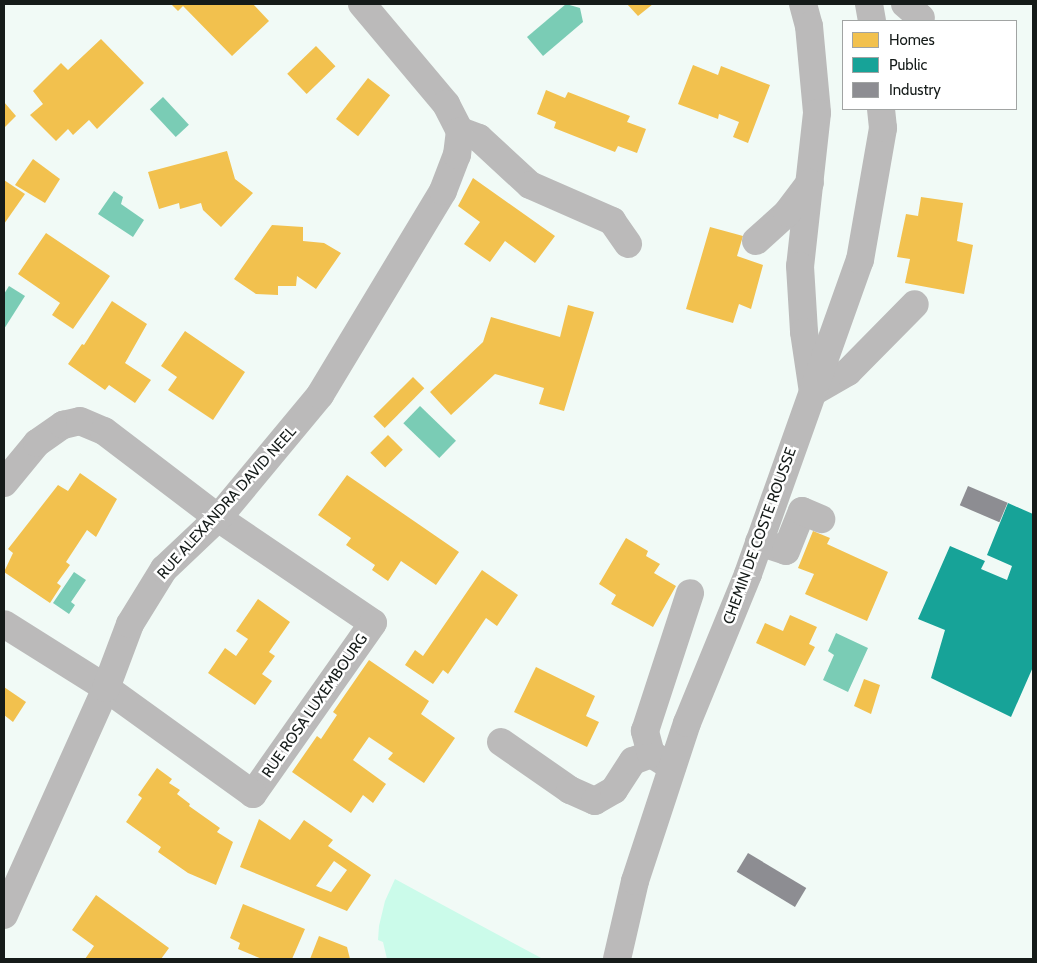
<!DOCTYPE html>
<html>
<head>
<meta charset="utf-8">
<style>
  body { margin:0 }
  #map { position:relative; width:1037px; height:963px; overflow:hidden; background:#f1faf6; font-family:Cabin,sans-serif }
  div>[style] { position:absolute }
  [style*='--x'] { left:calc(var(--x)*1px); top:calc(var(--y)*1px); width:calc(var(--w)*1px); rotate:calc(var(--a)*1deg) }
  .green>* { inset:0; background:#cbfbea }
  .water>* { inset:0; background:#7accb5; transform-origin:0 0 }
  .homes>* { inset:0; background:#f2c14e; transform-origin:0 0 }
  .public>* { inset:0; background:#17a398 }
  .industry>* { inset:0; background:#8d8d92; transform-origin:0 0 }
  .minor>* { height:28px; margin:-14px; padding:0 14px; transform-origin:14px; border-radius:14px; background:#bbbaba }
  span { translate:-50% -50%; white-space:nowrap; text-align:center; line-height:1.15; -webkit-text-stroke:5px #fff; paint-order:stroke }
  .street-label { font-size:15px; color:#151b19 }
  .frame { position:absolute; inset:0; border:5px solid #151b19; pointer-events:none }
  .legend { position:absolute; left:842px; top:20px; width:175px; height:90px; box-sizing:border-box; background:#fff; border:1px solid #a1a4a3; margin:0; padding:6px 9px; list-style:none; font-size:15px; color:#151b19 }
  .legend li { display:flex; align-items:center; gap:10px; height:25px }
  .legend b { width:25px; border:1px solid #a1a4a3 }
</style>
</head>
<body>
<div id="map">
  <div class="green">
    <div style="clip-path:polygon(395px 879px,428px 897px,543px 959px,387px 959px,383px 942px,378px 940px,379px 926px,385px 901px)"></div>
  </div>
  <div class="water">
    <div style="clip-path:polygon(566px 4px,580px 8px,583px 22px,543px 56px,527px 37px)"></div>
    <div style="left:163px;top:97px;width:38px;height:18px;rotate:47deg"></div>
    <div style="clip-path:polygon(114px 191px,123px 197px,121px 204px,144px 220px,133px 237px,98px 214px)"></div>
    <div style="clip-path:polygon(9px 286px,25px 296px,4px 329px,4px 294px)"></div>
    <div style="left:420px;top:406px;width:50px;height:24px;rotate:44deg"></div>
    <div style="clip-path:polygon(74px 572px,86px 580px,71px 602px,75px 605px,69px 614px,53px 603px)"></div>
    <div style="clip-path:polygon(836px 633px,868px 648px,848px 692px,823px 680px,834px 655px,828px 651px)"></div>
  </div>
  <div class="homes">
    <div style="clip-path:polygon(171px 4px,253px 4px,269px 21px,232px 56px,183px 6px,178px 11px)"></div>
    <div style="clip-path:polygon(627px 4px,653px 4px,638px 16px)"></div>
    <div style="clip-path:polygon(101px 39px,144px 83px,97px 129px,89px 120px,73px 135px,68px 129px,56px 141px,30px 115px,43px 104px,33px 91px,61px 63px,68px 70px)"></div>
    <div style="left:316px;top:46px;width:28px;height:40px;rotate:46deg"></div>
    <div style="clip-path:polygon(693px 65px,718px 75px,721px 66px,770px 85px,748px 143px,733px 137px,739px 122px,719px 114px,718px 119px,678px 104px)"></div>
    <div style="left:368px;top:78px;width:28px;height:52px;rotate:38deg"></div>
    <div style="clip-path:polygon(546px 90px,565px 98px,568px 92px,630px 116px,627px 122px,646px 129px,637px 153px,618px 146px,615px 152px,554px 128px,556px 122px,537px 114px)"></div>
    <div style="clip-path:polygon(4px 102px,16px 116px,4px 128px)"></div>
    <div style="clip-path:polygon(227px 151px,235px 179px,253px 193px,221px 227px,203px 210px,201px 203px,180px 209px,179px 203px,159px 209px,148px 172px)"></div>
    <div style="clip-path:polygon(33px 159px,60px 179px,45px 203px,15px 185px)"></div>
    <div style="clip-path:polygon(473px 178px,555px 236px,535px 263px,505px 241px,490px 262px,464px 244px,480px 222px,458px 206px)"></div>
    <div style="clip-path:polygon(4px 180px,25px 194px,4px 224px)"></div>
    <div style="clip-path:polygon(921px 197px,963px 203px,957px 241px,973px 245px,964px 294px,905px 283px,910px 259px,897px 257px,906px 214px,918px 216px)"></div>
    <div style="clip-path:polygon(272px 225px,303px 227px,303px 241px,324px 243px,341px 253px,316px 289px,297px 276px,296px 286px,278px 286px,278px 295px,256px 294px,234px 279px)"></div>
    <div style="clip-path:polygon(710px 227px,743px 236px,737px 256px,763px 265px,751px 309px,739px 304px,733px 323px,686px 309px)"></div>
    <div style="clip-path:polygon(46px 233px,110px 276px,73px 329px,52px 315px,60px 303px,18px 274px)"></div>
    <div style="clip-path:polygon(112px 301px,147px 324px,125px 363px,151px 380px,135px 403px,109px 385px,105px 390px,68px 364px,82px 344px,84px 345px)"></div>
    <div style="clip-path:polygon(568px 305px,594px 312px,564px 411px,539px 404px,544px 388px,495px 374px,451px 415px,430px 392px,483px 342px,491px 317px,560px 337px)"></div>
    <div style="clip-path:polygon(185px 331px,245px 372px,213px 420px,168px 390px,177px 377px,161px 366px)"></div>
    <div style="left:413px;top:377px;width:16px;height:56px;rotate:45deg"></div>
    <div style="left:388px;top:435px;width:21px;height:25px;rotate:45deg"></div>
    <div style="clip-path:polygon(80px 473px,117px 499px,96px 537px,87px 530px,66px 562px,70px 565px,57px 583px,61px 586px,50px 603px,4px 572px,13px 553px,8px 549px,58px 485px,68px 491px)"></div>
    <div style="clip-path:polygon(347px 475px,459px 552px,436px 585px,401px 561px,388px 581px,372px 570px,375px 565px,346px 545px,351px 538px,318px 515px)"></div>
    <div style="clip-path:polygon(813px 531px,830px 538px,827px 544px,888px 572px,867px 621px,805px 594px,814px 574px,798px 568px)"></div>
    <div style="clip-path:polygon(626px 538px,648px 551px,646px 556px,660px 564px,654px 573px,676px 586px,653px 627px,611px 604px,616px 595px,599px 584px)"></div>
    <div style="clip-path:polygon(482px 570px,518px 595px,497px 626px,486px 618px,448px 674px,443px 670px,433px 684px,405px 665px,415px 650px,423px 656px)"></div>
    <div style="clip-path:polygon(258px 599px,290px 622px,269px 652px,275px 656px,262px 674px,272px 681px,255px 705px,208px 673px,225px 648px,236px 656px,248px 639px,236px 631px)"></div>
    <div style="clip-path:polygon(790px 615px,817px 627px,809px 644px,815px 647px,805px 666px,756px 643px,765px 623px,783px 631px)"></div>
    <div style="clip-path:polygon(369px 660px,429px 701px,421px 714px,455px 738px,424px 783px,388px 759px,393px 753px,369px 737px,353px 760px,386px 784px,373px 803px,363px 795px,351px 813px,292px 772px,317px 736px,321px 739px,337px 715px,333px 712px)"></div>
    <div style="clip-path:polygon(536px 667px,595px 696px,586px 716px,599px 722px,587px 747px,514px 712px)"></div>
    <div style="clip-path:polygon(864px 679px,880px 685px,871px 714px,854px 706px)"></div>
    <div style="clip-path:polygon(4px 687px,26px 702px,13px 722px,4px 715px)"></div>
    <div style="clip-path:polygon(157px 768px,172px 779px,169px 783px,180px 790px,177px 794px,190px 804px,189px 806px,220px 828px,217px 832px,233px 842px,216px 885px,188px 873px,158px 852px,161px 847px,126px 822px,142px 798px,138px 795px)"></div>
    <div style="clip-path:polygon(evenodd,259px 819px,290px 840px,304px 820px,333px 840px,328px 846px,371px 875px,347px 911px,240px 867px,259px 819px,334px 861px,347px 870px,331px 892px,316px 886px,334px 861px)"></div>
    <div style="clip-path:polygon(96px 895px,169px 948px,161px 959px,85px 959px,94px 946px,72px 930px)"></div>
    <div style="clip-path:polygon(243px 904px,305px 929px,292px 959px,262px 959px,238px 949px,240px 943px,230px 938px)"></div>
    <div style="clip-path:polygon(319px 936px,347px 947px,350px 959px,310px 959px)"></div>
  </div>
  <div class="public">
    <div style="clip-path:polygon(1008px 503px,1033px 514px,1033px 667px,1011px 717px,931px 678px,945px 630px,918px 619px,950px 546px,985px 561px,981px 569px,1007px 580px,1012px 566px,987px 555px)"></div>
  </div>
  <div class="industry">
    <div style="left:968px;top:486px;width:43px;height:21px;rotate:23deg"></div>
    <div style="left:748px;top:853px;width:68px;height:22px;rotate:31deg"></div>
  </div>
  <div class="minor">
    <div style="--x:362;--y:4;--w:131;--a:50"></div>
    <div style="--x:446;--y:104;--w:30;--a:63"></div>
    <div style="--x:460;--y:131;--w:20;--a:20"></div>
    <div style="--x:479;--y:138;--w:69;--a:42.7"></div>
    <div style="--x:530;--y:185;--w:90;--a:23.7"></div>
    <div style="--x:612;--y:221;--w:28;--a:55"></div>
    <div style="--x:803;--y:4;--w:23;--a:75"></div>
    <div style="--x:809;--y:26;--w:87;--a:84.7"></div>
    <div style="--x:817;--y:113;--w:154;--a:96.3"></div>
    <div style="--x:800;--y:266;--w:66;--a:86.5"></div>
    <div style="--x:804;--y:332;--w:61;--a:81.5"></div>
    <div style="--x:813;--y:392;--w:40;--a:-29.7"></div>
    <div style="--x:848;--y:372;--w:95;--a:-45.4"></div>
    <div style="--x:869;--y:4;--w:17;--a:80"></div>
    <div style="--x:905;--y:4;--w:21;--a:41"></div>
    <div style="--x:756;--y:241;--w:42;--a:-42.1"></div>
    <div style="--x:787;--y:213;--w:38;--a:-53"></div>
    <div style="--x:4;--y:483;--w:52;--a:-50.5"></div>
    <div style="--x:37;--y:443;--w:32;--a:-35"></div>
    <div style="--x:63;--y:425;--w:17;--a:-13"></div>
    <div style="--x:80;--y:421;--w:26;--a:23"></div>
    <div style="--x:104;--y:431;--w:143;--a:37.3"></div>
    <div style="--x:218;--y:518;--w:187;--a:34.1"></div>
    <div style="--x:373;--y:623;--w:209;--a:125.1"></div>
    <div style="--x:253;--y:794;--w:181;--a:-144.2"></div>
    <div style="--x:106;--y:688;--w:120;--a:-147.9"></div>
    <div style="--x:759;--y:542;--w:28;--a:18"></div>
    <div style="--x:786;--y:551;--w:43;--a:-68.2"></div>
    <div style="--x:802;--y:511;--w:21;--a:23"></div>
    <div style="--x:501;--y:742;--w:84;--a:34.8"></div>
    <div style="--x:570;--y:790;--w:27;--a:24"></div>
    <div style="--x:595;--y:801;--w:22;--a:-30"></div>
    <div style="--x:614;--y:790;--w:35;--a:-57"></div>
    <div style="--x:633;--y:761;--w:19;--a:-21"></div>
    <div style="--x:672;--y:767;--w:25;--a:-148"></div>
    <div style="--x:651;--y:754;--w:24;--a:-105"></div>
    <div style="--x:645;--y:731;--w:145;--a:-71.9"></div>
    <div style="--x:4;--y:915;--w:249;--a:-65.8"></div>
    <div style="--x:106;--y:688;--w:68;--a:-69.4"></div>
    <div style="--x:130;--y:624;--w:65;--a:-58.3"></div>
    <div style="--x:164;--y:569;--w:74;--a:-43.4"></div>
    <div style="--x:218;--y:518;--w:160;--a:-50.3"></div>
    <div style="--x:320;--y:395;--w:238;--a:-58.9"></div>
    <div style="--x:443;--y:191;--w:39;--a:-69"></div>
    <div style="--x:457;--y:155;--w:24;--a:-83"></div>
    <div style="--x:617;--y:959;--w:80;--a:-77"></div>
    <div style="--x:635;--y:881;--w:166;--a:-71.8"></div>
    <div style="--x:687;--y:723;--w:161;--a:-67.7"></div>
    <div style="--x:748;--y:574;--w:333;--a:-70.4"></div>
    <div style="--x:860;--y:260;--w:134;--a:-80.1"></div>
    <div style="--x:883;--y:128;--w:19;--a:-96"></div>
  </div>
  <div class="street-label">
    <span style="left:227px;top:503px;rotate:-48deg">RUE ALEXANDRA DAVID NEEL</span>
    <span style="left:760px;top:536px;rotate:-70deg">CHEMIN DE COSTE ROUSSE</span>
    <span style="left:315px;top:706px;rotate:-55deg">RUE ROSA LUXEMBOURG</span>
  </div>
  <div class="frame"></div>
  <ul class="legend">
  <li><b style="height:14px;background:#f2c14e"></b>Homes</li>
  <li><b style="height:14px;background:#17a398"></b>Public</li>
  <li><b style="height:14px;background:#8d8d92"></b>Industry</li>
  </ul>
</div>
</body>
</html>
